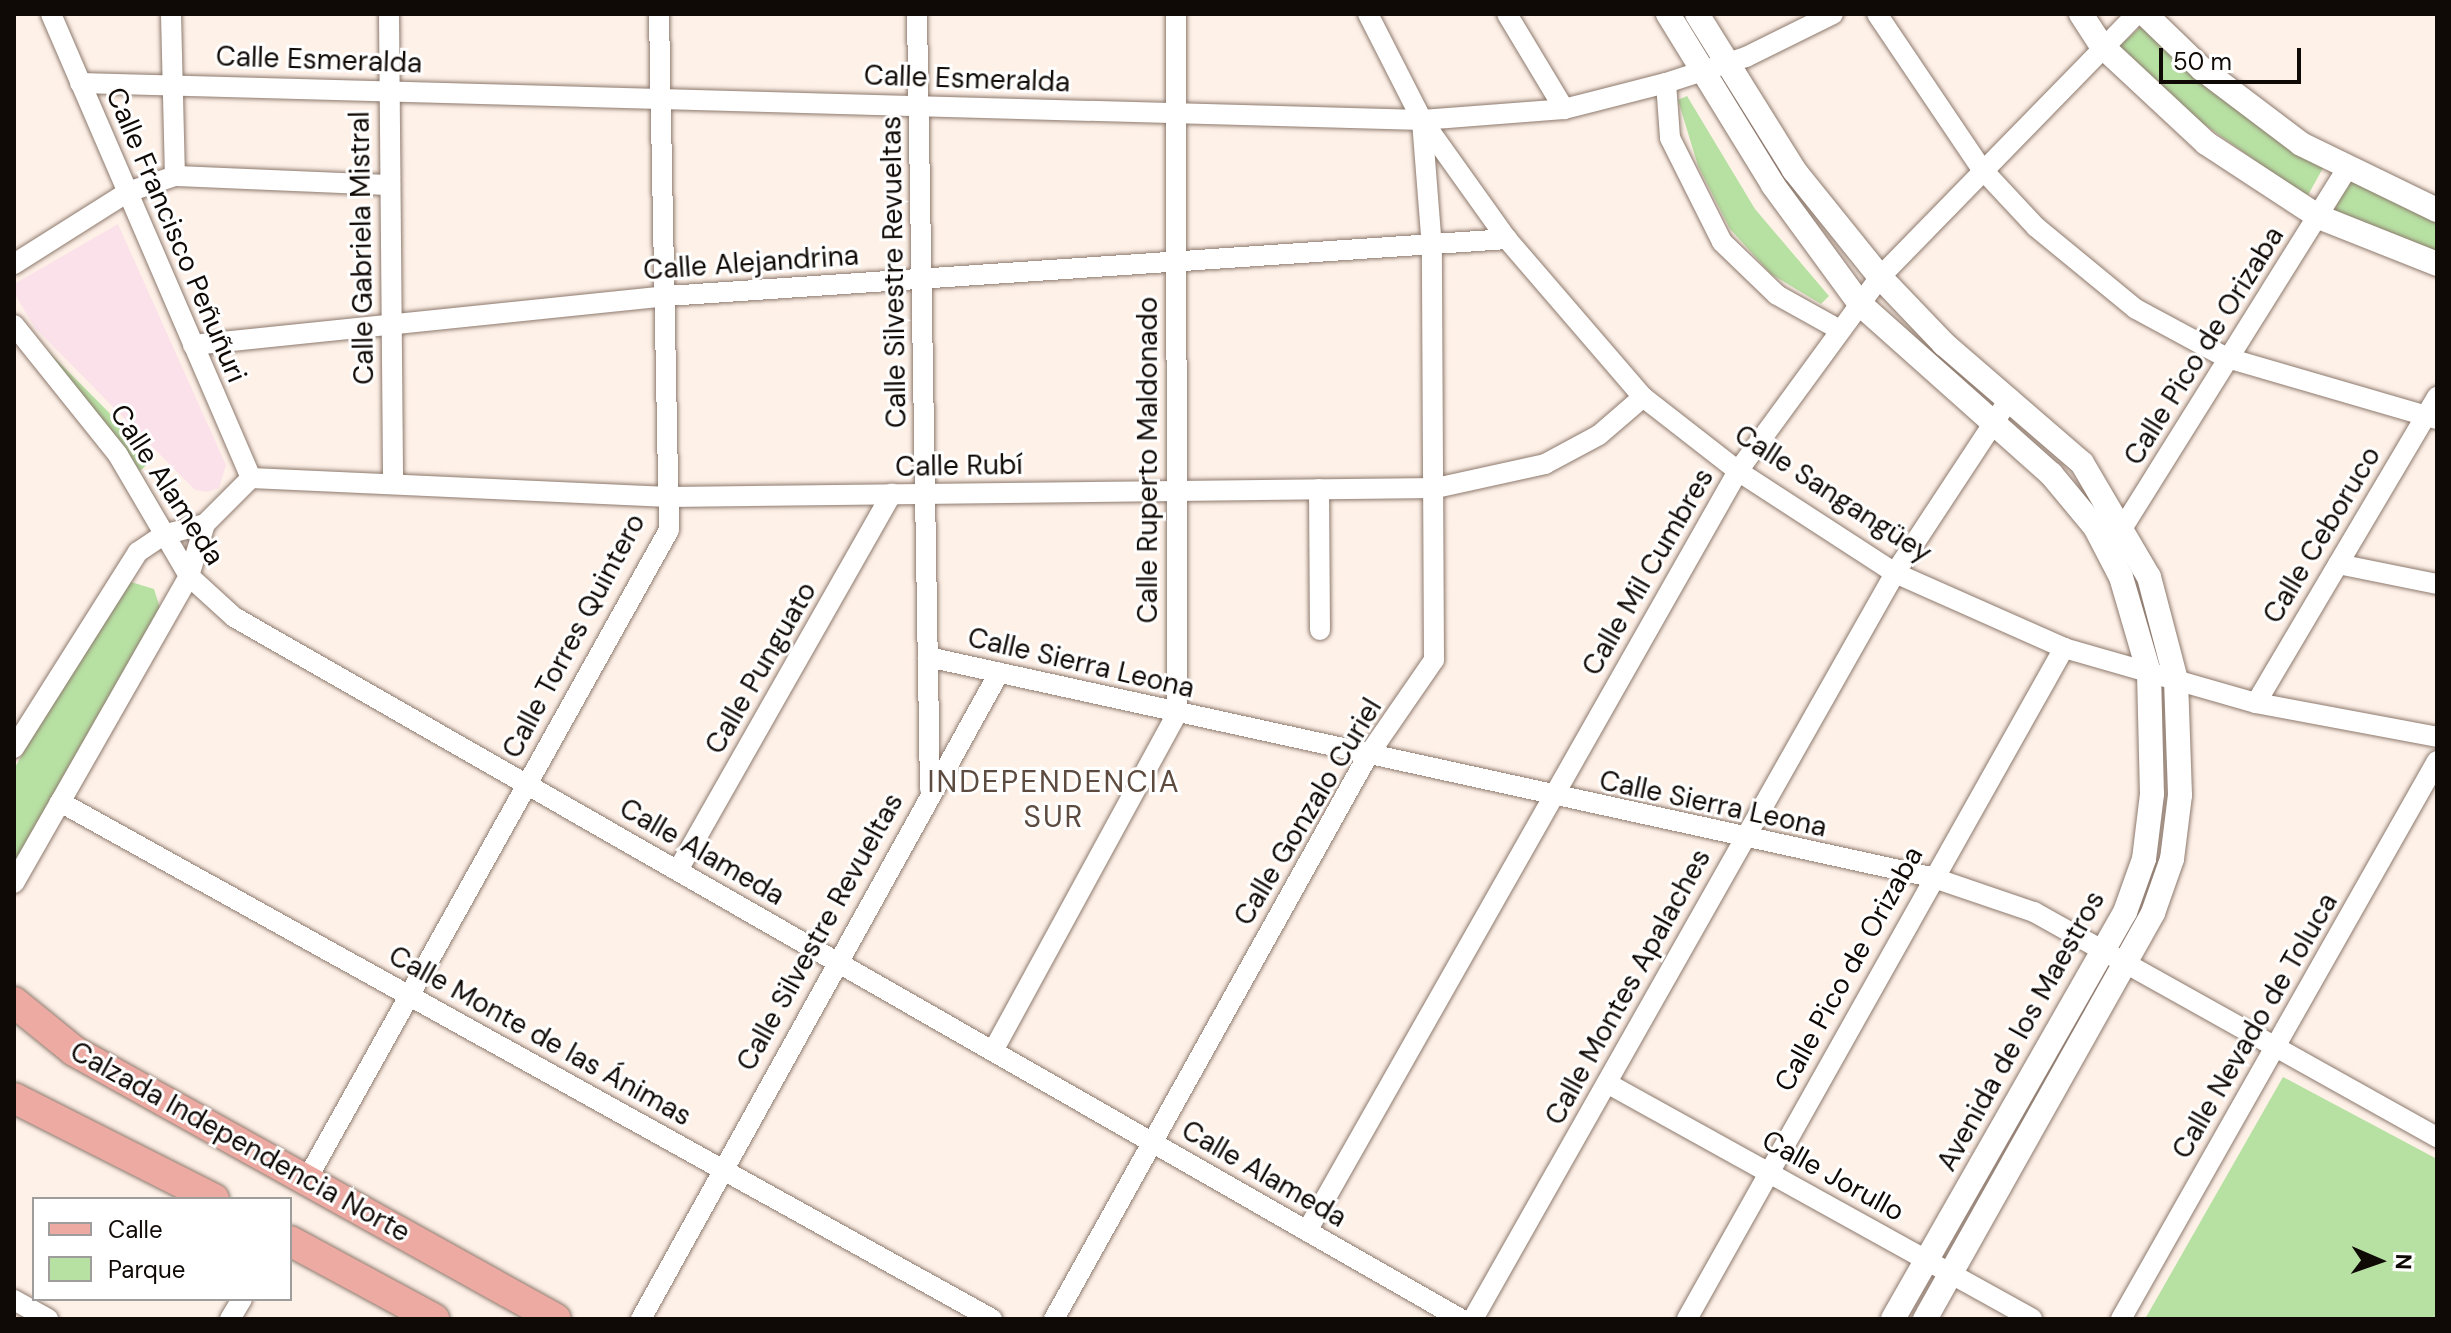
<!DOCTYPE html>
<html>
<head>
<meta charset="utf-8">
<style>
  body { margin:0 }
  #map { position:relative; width:2451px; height:1333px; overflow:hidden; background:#fef1e8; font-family:"DM Sans",sans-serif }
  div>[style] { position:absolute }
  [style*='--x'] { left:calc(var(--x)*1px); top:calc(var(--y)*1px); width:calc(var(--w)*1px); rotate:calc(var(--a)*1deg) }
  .education>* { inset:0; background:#fbe2ea }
  .green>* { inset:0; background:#b7e0a3 }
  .roads { filter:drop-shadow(0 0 2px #8d796d) drop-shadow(0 0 2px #8d796d) }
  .minor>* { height:20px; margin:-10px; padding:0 10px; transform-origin:10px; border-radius:10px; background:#fff }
  .tertiary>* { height:24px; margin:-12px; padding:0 12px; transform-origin:12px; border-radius:12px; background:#fff }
  .primary>* { height:30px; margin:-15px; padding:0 15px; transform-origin:15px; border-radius:15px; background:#ecaaa2 }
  span { translate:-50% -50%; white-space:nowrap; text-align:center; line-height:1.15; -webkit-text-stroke:6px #fff; paint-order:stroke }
  .street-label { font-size:28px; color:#100a06 }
  .neighbourhood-label { font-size:30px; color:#5d4b40; letter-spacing:2px }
  .frame { position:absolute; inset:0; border:16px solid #100a06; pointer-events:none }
  .legend { position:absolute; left:32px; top:1197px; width:260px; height:104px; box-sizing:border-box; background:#fff; border:2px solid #9f9d9b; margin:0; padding:10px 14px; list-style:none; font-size:24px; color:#100a06 }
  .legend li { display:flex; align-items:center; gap:16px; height:40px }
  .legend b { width:40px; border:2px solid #9f9d9b }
  .north { position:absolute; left:2339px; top:1221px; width:80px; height:80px; -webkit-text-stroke:6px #fff; paint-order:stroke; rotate:92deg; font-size:22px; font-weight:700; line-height:32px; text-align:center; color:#100a06 }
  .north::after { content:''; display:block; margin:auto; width:28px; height:36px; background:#100a06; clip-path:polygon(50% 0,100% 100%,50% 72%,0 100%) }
  .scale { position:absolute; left:2159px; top:48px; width:142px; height:36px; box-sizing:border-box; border:4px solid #100a06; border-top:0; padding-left:10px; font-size:24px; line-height:28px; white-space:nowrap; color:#100a06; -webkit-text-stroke:6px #fff; paint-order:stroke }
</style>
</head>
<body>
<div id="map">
  <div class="education">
    <div style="clip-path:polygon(118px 224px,226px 465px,219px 488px,207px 492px,195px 490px,35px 328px,14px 293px,14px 284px)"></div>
  </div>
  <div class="green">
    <div style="clip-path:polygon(2144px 24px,2207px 87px,2323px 168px,2307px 197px,2181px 108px,2118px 47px)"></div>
    <div style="clip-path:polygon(1687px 96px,1755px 209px,1829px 296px,1821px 304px,1771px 274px,1730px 229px,1698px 166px,1678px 100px)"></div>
    <div style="clip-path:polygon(2350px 180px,2437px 218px,2437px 254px,2331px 216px)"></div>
    <div style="clip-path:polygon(45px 348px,154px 458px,140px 471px)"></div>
    <div style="clip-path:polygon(131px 582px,154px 589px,161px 611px,14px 874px,14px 769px,115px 591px)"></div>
    <div style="clip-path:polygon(2283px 1077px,2437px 1159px,2437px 1319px,2145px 1319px)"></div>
  </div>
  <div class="roads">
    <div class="minor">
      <div style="--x:51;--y:14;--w:505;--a:66.68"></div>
      <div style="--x:171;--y:14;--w:162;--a:88.6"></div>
      <div style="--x:389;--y:14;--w:467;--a:89.5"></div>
      <div style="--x:917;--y:14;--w:775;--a:89.04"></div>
      <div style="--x:1507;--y:14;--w:111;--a:59"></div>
      <div style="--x:1877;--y:14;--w:186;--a:56"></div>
      <div style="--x:1981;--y:168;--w:81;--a:47"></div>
      <div style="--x:2036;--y:227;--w:129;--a:39.4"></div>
      <div style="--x:2136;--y:309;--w:103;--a:28.3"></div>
      <div style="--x:2227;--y:358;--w:219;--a:16.2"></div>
      <div style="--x:80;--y:83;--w:1343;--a:1.58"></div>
      <div style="--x:1422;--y:120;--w:142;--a:-4.4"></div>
      <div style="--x:1564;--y:109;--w:105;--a:-14.3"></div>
      <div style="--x:1666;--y:83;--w:84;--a:-18"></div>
      <div style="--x:1746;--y:57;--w:97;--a:-26.3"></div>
      <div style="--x:1666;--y:83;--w:55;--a:85.8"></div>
      <div style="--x:1670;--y:138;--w:116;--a:63.4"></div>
      <div style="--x:1722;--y:242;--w:76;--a:43.9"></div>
      <div style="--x:1777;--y:295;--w:72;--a:29.1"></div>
      <div style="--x:1422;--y:120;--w:146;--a:54.5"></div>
      <div style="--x:1507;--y:239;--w:208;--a:49.3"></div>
      <div style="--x:1643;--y:397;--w:120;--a:37.9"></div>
      <div style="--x:1738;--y:471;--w:187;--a:33"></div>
      <div style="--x:1895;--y:573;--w:185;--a:23.9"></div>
      <div style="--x:2064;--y:648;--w:200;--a:16"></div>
      <div style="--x:2256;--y:703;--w:184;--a:10.6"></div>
      <div style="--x:14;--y:264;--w:135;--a:-32.3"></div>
      <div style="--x:128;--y:192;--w:50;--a:-18.8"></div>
      <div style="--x:175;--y:176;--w:215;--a:2.4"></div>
      <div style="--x:14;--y:325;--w:166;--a:51.3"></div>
      <div style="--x:118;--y:455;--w:140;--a:59.6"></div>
      <div style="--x:189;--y:576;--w:61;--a:42.3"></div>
      <div style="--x:234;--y:617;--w:1414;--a:29.78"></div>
      <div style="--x:193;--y:345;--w:477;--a:-5.9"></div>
      <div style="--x:667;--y:296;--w:842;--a:-3.88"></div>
      <div style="--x:251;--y:478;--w:418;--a:2.6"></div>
      <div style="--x:669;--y:497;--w:767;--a:-0.67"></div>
      <div style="--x:1436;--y:488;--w:112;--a:-12.4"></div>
      <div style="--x:1545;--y:464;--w:61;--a:-28.2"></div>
      <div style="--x:1599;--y:435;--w:58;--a:-40.8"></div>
      <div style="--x:1319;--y:489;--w:141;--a:89.6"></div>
      <div style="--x:2115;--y:540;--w:435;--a:-58"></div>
      <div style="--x:2338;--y:564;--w:101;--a:11.4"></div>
      <div style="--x:928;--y:657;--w:1027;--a:12.37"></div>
      <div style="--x:1931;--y:877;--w:109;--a:18.8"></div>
      <div style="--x:2034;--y:912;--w:462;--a:29.2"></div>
      <div style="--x:2256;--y:703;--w:356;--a:-59.4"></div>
      <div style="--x:14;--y:748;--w:232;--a:-57.7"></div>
      <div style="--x:138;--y:552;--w:30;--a:-34"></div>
      <div style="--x:163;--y:535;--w:43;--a:-14.7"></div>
      <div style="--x:60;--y:802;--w:1066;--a:29.02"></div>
      <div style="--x:678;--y:870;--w:433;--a:-60.4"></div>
      <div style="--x:14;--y:883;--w:353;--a:-60.3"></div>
      <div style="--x:189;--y:576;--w:54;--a:-72.9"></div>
      <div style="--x:205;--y:524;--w:65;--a:-45"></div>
      <div style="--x:993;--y:1051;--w:385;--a:-61.4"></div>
      <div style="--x:1177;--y:713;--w:699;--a:-90.08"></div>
      <div style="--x:1607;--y:1083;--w:486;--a:29"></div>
      <div style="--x:307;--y:1179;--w:743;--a:-60.85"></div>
      <div style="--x:669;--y:530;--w:516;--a:-91.11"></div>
      <div style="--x:1307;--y:1231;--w:874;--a:-60.44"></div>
      <div style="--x:1738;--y:471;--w:240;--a:-53.8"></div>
      <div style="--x:1880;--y:277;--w:368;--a:-45.7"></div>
      <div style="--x:14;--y:1300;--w:39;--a:29"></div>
      <div style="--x:230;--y:1319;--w:23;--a:-59"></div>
      <div style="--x:641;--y:1319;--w:739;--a:-61.01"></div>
      <div style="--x:1054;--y:1319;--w:643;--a:-60.88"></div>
      <div style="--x:1367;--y:757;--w:118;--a:-55.4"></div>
      <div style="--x:1434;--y:660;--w:412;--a:-90.3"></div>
      <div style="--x:1432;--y:248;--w:128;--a:-94.5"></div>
      <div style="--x:1422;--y:120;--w:119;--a:-117"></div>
      <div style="--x:1473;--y:1319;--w:857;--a:-60.5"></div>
      <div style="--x:1895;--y:573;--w:209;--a:-56.7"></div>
      <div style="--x:1687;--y:1319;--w:770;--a:-60.67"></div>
      <div style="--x:2121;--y:1319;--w:641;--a:-60.48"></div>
    </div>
    <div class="tertiary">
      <div style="--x:1668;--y:14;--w:201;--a:58.4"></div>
      <div style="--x:1773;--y:185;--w:147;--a:53.8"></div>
      <div style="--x:1860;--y:304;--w:256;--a:41.7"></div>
      <div style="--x:2051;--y:474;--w:69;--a:50.3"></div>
      <div style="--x:2095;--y:527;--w:56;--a:62.5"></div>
      <div style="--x:2121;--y:577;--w:100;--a:73.7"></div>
      <div style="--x:2149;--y:673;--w:121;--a:88.6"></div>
      <div style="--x:2152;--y:794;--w:65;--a:97"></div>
      <div style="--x:2144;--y:859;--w:56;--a:109.7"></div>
      <div style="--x:2125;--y:912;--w:468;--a:119.7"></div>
      <div style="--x:1697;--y:14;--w:184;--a:58.1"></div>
      <div style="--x:1794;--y:170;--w:137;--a:51.2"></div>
      <div style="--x:1880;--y:277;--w:93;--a:46.3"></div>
      <div style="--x:1944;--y:344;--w:182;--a:40.8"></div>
      <div style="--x:2082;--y:463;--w:132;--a:59.6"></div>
      <div style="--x:2149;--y:577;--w:106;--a:75.3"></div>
      <div style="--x:2176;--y:680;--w:115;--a:88"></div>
      <div style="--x:2180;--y:795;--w:64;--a:97.1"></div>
      <div style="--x:2172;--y:859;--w:57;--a:109.4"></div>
      <div style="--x:2153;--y:913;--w:466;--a:119.3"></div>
      <div style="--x:2081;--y:14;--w:38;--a:57"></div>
      <div style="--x:2102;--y:46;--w:142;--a:43"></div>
      <div style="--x:2206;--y:143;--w:135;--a:33.2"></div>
      <div style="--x:2319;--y:217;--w:127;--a:21.7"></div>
      <div style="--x:2145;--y:14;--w:79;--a:44"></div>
      <div style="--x:2202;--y:69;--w:124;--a:37.1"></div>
      <div style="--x:2301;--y:144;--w:151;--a:25.9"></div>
    </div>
    <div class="primary">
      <div style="--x:14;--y:1002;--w:77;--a:39.2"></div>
      <div style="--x:74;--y:1051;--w:551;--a:29.07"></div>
      <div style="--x:14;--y:1098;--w:224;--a:26.8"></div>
      <div style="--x:290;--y:1241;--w:164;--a:28.4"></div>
    </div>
  </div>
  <div class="street-label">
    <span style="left:319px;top:60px;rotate:2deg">Calle Esmeralda</span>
    <span style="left:967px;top:79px;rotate:2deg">Calle Esmeralda</span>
    <span style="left:176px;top:235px;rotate:67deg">Calle Francisco Peñuñuri</span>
    <span style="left:362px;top:248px;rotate:-91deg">Calle Gabriela Mistral</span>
    <span style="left:751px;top:263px;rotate:-4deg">Calle Alejandrina</span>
    <span style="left:894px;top:272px;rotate:-91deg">Calle Silvestre Revueltas</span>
    <span style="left:2204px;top:346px;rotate:-58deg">Calle Pico de Orizaba</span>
    <span style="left:1148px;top:460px;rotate:-90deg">Calle Ruperto Maldonado</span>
    <span style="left:959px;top:466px;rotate:-1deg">Calle Rubí</span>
    <span style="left:167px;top:485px;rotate:57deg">Calle Alameda</span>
    <span style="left:1833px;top:494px;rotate:33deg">Calle Sangangüey</span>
    <span style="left:2322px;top:535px;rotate:-59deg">Calle Ceboruco</span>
    <span style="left:1648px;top:572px;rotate:-60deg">Calle Mil Cumbres</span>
    <span style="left:574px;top:636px;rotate:-62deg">Calle Torres Quintero</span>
    <span style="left:1081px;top:663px;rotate:13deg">Calle Sierra Leona</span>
    <span style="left:761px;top:668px;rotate:-60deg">Calle Punguato</span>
    <span style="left:1713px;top:804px;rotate:12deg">Calle Sierra Leona</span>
    <span style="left:1308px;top:812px;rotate:-59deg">Calle Gonzalo Curiel</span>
    <span style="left:702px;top:852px;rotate:30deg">Calle Alameda</span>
    <span style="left:820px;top:932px;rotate:-61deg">Calle Silvestre Revueltas</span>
    <span style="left:1849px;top:969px;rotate:-61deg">Calle Pico de Orizaba</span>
    <span style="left:1628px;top:987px;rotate:-61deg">Calle Montes Apalaches</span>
    <span style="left:2255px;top:1026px;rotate:-60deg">Calle Nevado de Toluca</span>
    <span style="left:2021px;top:1031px;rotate:-61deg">Avenida de los Maestros</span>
    <span style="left:540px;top:1036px;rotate:29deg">Calle Monte de las Ánimas</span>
    <span style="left:240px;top:1142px;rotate:29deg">Calzada Independencia Norte</span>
    <span style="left:1264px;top:1174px;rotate:30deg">Calle Alameda</span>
    <span style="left:1833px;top:1176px;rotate:29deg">Calle Jorullo</span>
  </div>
  <div class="neighbourhood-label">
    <span style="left:1054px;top:799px">INDEPENDENCIA<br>SUR</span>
  </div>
  <div class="frame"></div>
  <ul class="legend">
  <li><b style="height:10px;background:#ecaaa2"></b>Calle</li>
  <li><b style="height:22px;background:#b7e0a3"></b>Parque</li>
  </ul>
  <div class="north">N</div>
  <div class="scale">50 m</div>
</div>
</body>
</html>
